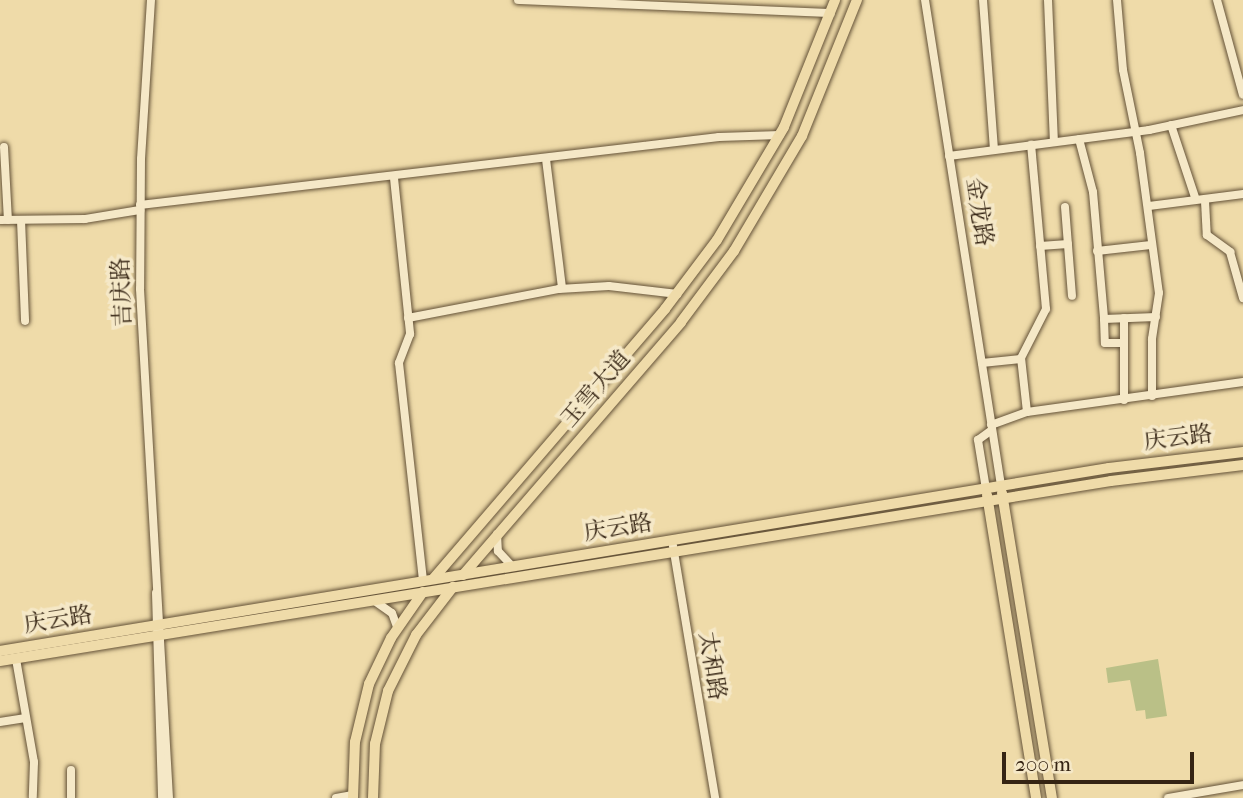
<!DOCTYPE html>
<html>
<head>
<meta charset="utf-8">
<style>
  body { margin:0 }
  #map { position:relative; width:1243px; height:798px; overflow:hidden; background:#efdba9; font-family:"IM FELL French Canon","Noto Serif SC",serif }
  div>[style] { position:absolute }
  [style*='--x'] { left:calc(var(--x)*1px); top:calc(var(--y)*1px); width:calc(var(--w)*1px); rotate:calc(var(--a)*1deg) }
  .green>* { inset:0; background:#bac087 }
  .roads { filter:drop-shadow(0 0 2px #645238) drop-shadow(0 0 2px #645238) }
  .minor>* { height:8px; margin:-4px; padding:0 4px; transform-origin:4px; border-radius:4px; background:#f5e8c7 }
  .major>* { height:10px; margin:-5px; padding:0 5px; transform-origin:5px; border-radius:5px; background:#efdba9 }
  span { translate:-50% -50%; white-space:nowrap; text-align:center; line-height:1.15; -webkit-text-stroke:7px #f5e8c7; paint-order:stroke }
  .street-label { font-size:23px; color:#352413 }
  .scale { position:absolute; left:1002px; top:752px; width:192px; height:32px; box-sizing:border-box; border:4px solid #352413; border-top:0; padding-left:9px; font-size:21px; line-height:24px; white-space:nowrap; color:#352413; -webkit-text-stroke:5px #f5e8c7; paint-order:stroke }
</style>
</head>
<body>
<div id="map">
  <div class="green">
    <div style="clip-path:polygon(1158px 659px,1167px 716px,1146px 719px,1145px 710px,1136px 711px,1130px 680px,1108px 683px,1106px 668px)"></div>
  </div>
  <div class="roads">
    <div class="minor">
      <div style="--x:151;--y:0;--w:159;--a:93.6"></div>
      <div style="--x:141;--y:159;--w:130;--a:90.4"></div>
      <div style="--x:140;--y:289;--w:510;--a:86.74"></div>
      <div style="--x:518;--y:0;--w:313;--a:2.4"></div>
      <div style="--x:925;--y:0;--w:493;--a:81.1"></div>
      <div style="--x:983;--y:0;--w:150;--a:85.8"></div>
      <div style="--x:1048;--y:0;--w:142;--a:87.6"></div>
      <div style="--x:1117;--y:0;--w:70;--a:85.1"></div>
      <div style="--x:1123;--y:70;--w:85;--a:78.4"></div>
      <div style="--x:1140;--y:153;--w:141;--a:82.3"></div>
      <div style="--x:1159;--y:293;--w:47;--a:98.7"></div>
      <div style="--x:1152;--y:339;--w:57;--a:90"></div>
      <div style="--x:1217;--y:0;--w:98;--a:74.7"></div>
      <div style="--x:1171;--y:125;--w:76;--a:71.6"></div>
      <div style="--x:1079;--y:139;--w:55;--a:75.2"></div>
      <div style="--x:1093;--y:192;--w:127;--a:85"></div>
      <div style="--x:1104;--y:319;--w:52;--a:-2.2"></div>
      <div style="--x:4;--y:147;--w:73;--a:86.9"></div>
      <div style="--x:949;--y:156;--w:202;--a:-7.4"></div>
      <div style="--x:1149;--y:130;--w:96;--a:-12"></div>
      <div style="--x:546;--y:159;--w:130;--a:82.9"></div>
      <div style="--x:394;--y:178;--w:157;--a:84.1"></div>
      <div style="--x:410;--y:334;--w:31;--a:111"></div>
      <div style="--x:399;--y:363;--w:219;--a:83.7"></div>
      <div style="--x:1205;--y:201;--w:34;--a:87"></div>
      <div style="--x:1207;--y:235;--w:29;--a:36"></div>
      <div style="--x:1230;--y:252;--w:48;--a:74.2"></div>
      <div style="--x:140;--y:205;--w:583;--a:-6.7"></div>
      <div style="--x:719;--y:137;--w:61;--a:-1.9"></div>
      <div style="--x:1149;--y:206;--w:95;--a:-7.3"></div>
      <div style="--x:1065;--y:207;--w:89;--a:85.5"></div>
      <div style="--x:0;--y:220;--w:85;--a:-0.7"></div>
      <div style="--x:85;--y:219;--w:56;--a:-9.3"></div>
      <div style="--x:21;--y:220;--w:101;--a:87.7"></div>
      <div style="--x:1040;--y:246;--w:28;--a:-4"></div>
      <div style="--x:1097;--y:251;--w:54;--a:-6.3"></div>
      <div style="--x:408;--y:318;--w:154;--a:-10.9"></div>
      <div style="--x:559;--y:289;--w:50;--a:-3.4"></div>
      <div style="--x:609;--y:286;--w:69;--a:6.6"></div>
      <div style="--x:1104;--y:319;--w:24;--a:88"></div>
      <div style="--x:1105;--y:343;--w:19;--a:0"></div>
      <div style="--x:982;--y:363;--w:39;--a:-6"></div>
      <div style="--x:1124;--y:400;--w:82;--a:-90"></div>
      <div style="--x:1027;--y:412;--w:54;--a:-96.3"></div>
      <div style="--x:1021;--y:358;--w:55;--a:-63"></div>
      <div style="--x:1046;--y:309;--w:165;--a:-95.2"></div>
      <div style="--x:991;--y:425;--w:38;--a:-20"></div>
      <div style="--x:1027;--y:412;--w:218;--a:-7.9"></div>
      <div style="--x:986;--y:489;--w:50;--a:-99.3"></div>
      <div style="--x:978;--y:440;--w:17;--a:-36"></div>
      <div style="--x:497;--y:534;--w:17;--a:87"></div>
      <div style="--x:498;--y:551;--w:21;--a:47"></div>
      <div style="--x:672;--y:540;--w:262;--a:80.5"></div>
      <div style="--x:156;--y:593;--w:205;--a:88.3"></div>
      <div style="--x:376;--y:602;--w:19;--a:35"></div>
      <div style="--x:392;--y:613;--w:15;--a:70"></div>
      <div style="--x:16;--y:659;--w:105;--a:80.1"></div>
      <div style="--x:34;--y:762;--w:35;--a:92"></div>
      <div style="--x:0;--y:722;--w:26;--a:-9"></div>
      <div style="--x:71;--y:798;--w:28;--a:-90"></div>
      <div style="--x:336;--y:798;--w:17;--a:-10"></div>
      <div style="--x:1168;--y:798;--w:76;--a:-9.8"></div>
    </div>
    <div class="major">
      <div style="--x:1002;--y:493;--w:309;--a:80.7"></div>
      <div style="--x:987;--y:495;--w:307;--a:80.8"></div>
      <div style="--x:463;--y:575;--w:334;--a:-49.2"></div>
      <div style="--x:681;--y:322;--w:89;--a:-53.3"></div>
      <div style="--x:734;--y:251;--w:134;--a:-59.4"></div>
      <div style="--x:802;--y:136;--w:147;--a:-68"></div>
      <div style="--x:433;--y:579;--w:356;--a:-49.3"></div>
      <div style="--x:665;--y:309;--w:86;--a:-53"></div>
      <div style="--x:717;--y:240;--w:131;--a:-59.3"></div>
      <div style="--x:784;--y:127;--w:137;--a:-68.1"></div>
      <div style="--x:0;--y:651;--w:1124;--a:-9.37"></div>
      <div style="--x:1109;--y:468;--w:135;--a:-6.8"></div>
      <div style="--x:0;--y:661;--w:1125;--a:-9.2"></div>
      <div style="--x:1111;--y:481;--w:133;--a:-6.9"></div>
      <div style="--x:353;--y:798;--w:56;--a:-88"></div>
      <div style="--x:355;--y:742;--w:60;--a:-76.4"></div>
      <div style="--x:369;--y:684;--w:51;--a:-64.4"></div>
      <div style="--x:391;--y:638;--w:56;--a:-55.2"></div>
      <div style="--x:373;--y:798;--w:54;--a:-87.9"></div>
      <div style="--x:375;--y:744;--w:55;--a:-76.2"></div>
      <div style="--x:388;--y:691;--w:63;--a:-63.4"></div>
      <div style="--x:416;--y:635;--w:61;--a:-52.4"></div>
    </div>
  </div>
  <div class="street-label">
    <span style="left:979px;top:212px;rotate:81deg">金龙路</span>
    <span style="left:122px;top:292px;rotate:-92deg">吉庆路</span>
    <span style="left:596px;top:389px;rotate:-49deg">玉雪大道</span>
    <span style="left:1178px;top:438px;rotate:-7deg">庆云路</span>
    <span style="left:618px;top:528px;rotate:-9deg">庆云路</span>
    <span style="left:58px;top:620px;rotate:-9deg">庆云路</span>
    <span style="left:712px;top:666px;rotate:81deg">太和路</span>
  </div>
  <div class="scale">200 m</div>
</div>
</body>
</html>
